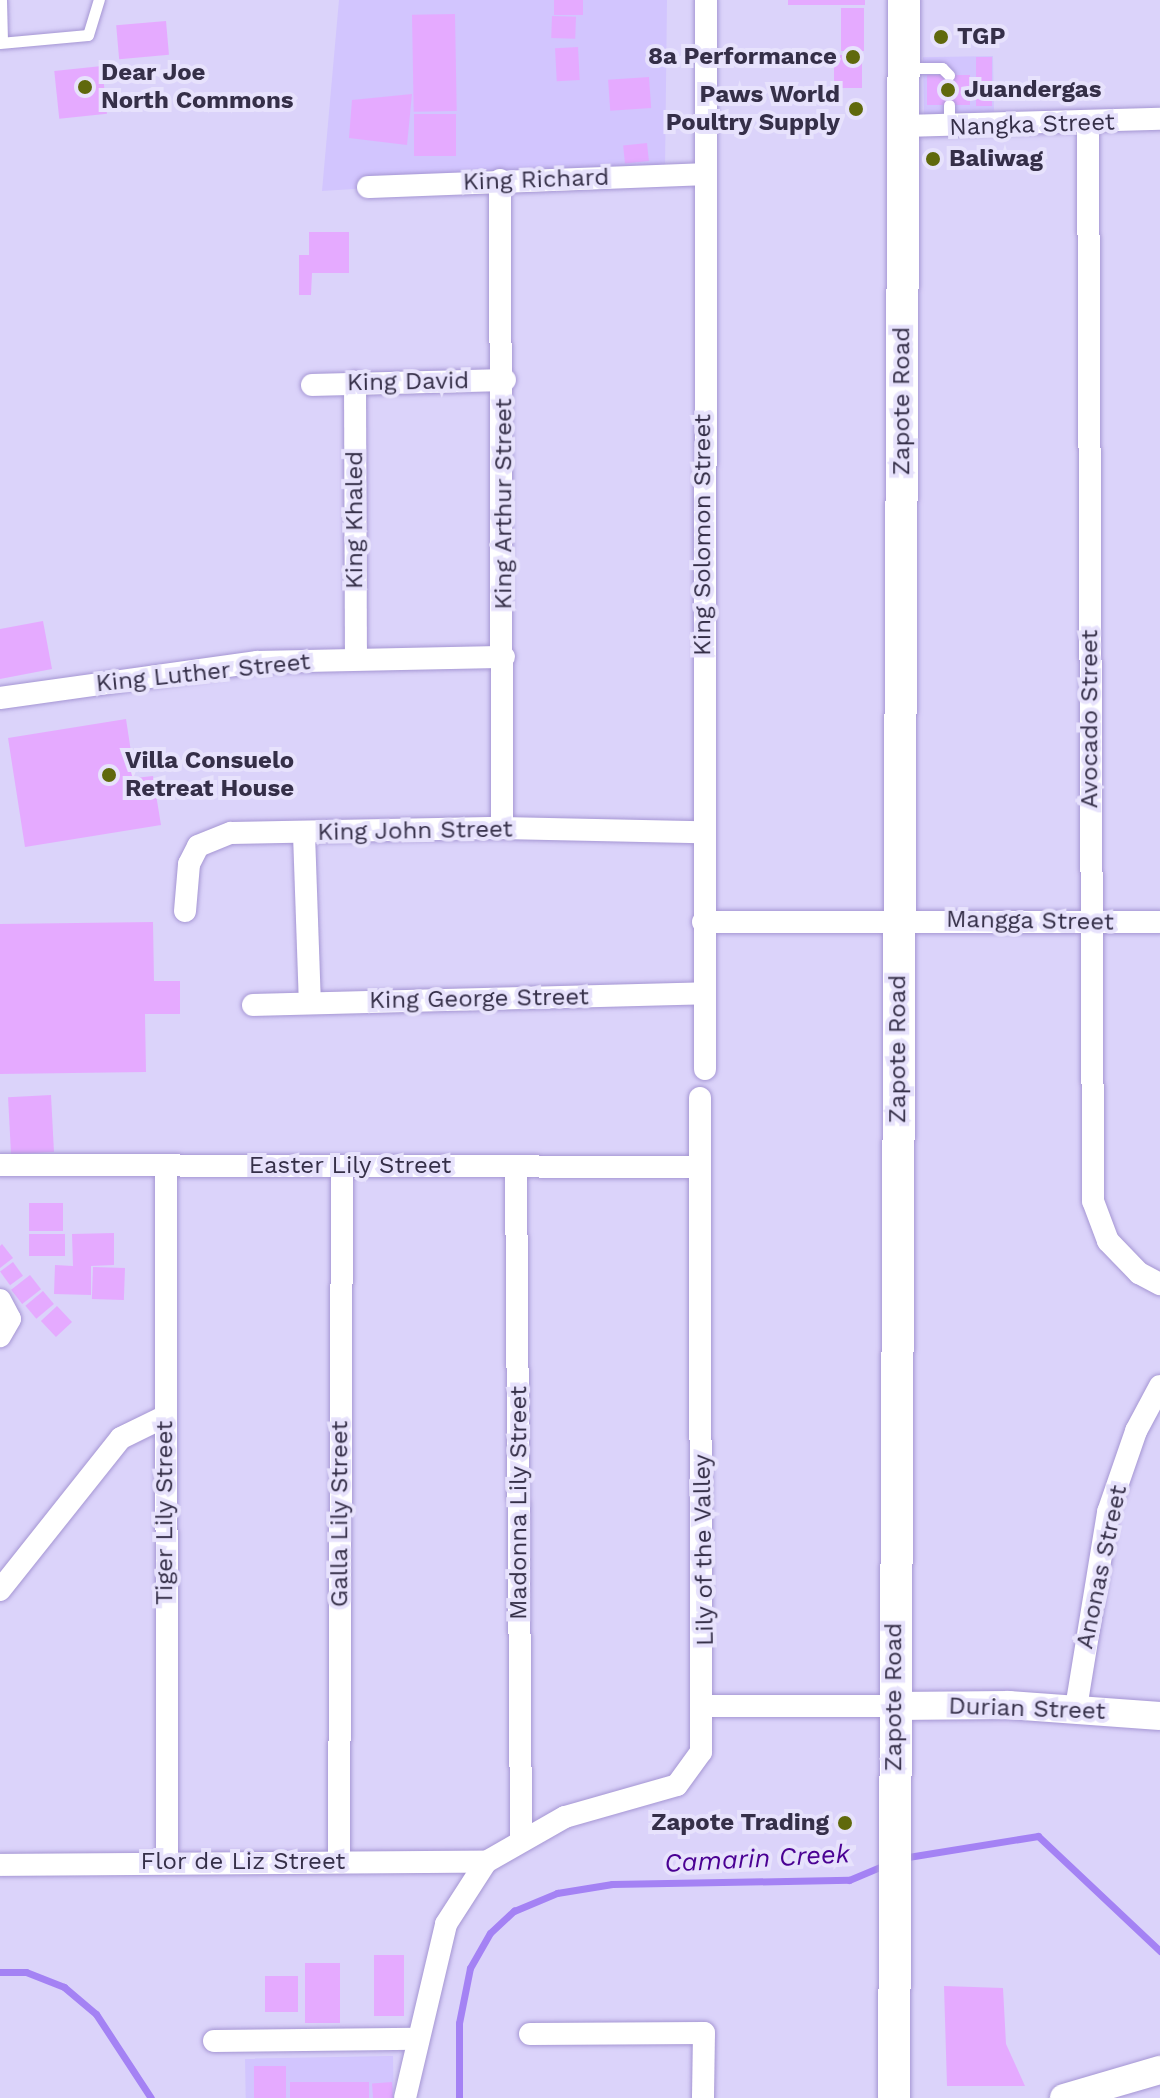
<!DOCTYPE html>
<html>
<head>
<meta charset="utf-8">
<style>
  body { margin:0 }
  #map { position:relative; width:1160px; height:2098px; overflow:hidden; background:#dbd3fa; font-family:"Work Sans",sans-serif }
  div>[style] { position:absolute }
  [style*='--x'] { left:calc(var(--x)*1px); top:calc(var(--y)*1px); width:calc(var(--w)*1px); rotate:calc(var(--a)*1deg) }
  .built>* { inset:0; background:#d2c5fe; transform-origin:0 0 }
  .stream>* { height:7px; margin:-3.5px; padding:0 3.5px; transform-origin:3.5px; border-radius:3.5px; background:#a482f4 }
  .building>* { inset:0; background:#e5aaff; transform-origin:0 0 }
  .roads { filter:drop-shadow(0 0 2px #a596d3) drop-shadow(0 0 2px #a596d3) }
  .service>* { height:11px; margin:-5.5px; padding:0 5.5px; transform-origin:5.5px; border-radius:5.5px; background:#fff }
  .minor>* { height:22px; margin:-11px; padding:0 11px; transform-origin:11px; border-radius:11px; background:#fff }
  .tertiary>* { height:28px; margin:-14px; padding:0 14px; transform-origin:14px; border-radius:14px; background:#fff }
  .secondary>* { height:32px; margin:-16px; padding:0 16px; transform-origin:16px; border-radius:16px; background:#fff }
  .dots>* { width:22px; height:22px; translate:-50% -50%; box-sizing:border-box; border:4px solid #e7e2fc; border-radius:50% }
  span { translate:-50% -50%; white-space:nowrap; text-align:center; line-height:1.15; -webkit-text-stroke:8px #e7e2fc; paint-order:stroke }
  .poi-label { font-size:24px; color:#352f48; font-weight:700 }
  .left { translate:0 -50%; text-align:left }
  .right { translate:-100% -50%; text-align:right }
  .street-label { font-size:24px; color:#352f48 }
  .water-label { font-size:26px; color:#4a0193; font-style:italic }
</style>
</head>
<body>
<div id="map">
  <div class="built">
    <div style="clip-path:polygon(339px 0,667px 0,665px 169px,322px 191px)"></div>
    <div style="left:993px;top:56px;width:60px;height:70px;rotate:89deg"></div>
    <div style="left:393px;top:2056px;width:42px;height:148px;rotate:89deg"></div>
  </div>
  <div class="stream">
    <div style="--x:902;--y:1858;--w:138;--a:-9.2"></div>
    <div style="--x:1038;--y:1836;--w:168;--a:43.3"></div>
    <div style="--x:0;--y:1972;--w:26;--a:0"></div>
    <div style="--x:26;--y:1972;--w:41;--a:21.5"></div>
    <div style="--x:64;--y:1987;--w:42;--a:40.2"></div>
    <div style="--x:96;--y:2014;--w:100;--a:56.8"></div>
    <div style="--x:459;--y:2098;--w:75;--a:-90"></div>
    <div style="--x:459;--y:2023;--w:56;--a:-78.7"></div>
    <div style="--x:470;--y:1968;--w:40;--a:-60.3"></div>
    <div style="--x:490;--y:1933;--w:33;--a:-43"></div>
    <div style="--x:514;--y:1911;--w:47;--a:-22.7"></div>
    <div style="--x:557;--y:1893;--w:56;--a:-9.3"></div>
    <div style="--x:612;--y:1884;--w:237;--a:-1"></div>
    <div style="--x:849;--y:1880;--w:41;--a:-22.8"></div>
  </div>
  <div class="building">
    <div style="left:554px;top:0;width:29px;height:15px"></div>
    <div style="left:788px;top:0;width:77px;height:5px"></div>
    <div style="left:841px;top:8px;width:23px;height:43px"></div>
    <div style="left:455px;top:14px;width:97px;height:43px;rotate:89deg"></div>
    <div style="left:552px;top:16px;width:24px;height:22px;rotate:2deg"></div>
    <div style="left:166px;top:21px;width:34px;height:50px;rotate:85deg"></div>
    <div style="left:578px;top:47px;width:33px;height:23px;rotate:87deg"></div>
    <div style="left:834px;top:55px;width:28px;height:33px"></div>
    <div style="left:976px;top:57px;width:16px;height:49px"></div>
    <div style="left:102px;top:66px;width:48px;height:48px;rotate:84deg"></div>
    <div style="left:927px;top:75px;width:43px;height:30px"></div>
    <div style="left:649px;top:77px;width:31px;height:41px;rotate:86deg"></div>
    <div style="clip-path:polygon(412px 94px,407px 145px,349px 138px,352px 100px)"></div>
    <div style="left:414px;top:114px;width:42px;height:42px"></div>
    <div style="left:647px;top:143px;width:18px;height:24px;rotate:84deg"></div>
    <div style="clip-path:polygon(309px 232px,349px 232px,349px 273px,312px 273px,311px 295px,299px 295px,299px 255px,309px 255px)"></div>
    <div style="clip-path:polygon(43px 621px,52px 669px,0 679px,0 629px)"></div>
    <div style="clip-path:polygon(126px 719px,135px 778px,153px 776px,161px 825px,25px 847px,8px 738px)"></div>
    <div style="clip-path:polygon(153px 922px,154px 981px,180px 981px,180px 1014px,145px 1014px,146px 1072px,0 1074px,0 924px)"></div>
    <div style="left:51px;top:1095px;width:57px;height:43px;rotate:87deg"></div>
    <div style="left:29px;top:1203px;width:34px;height:28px"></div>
    <div style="clip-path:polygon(114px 1233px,114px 1265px,91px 1266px,91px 1295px,54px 1294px,55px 1265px,73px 1266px,72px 1234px)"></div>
    <div style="left:65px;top:1234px;width:22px;height:36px;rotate:90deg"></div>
    <div style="clip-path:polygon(2px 1244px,13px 1258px,0 1268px,0 1246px)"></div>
    <div style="left:13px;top:1262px;width:17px;height:16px;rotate:54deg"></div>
    <div style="left:93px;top:1267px;width:32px;height:32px;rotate:2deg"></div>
    <div style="left:30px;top:1275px;width:18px;height:24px;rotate:52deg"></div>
    <div style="left:43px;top:1291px;width:17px;height:23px;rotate:50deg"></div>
    <div style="left:57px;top:1306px;width:22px;height:22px;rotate:47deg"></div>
    <div style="left:374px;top:1955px;width:30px;height:61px"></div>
    <div style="left:305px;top:1963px;width:35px;height:60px"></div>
    <div style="left:265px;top:1976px;width:33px;height:36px"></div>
    <div style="clip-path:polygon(944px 1986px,1003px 1988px,1006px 2044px,1025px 2086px,947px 2086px)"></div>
    <div style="left:254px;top:2066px;width:32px;height:32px"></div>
    <div style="left:369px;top:2082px;width:16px;height:79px;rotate:90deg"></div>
    <div style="left:392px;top:2082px;width:16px;height:20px;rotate:86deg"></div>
  </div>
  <div class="roads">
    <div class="service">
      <div style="--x:1;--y:0;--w:42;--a:88.6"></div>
      <div style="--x:0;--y:43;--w:88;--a:-5.2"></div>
      <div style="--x:88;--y:35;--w:37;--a:-73"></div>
      <div style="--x:906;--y:68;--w:36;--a:0"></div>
      <div style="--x:942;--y:68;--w:10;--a:45"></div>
      <div style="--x:949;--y:105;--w:22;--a:90"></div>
    </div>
    <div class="minor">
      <div style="--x:904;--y:126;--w:256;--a:-1.6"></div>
      <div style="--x:1088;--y:126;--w:1075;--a:89.73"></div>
      <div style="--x:1093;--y:1201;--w:43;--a:69.4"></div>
      <div style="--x:1108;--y:1241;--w:45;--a:45.9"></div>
      <div style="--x:1139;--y:1273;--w:24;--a:28"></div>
      <div style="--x:500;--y:180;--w:648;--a:89.82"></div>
      <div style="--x:368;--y:187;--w:336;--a:-2.2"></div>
      <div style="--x:355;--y:382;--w:276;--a:89.8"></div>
      <div style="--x:312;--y:385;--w:193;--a:-1.5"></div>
      <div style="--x:0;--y:698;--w:260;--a:-8"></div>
      <div style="--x:257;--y:662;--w:247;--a:-1.2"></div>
      <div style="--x:304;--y:834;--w:169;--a:88"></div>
      <div style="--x:185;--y:911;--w:47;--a:-85.1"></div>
      <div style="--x:189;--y:864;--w:20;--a:-63"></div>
      <div style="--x:198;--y:846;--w:35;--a:-22"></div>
      <div style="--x:231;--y:833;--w:271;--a:-1.1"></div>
      <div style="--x:502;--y:828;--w:199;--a:1.2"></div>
      <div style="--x:703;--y:922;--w:457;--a:0"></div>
      <div style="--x:253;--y:1005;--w:452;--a:-1.5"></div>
      <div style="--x:705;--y:1069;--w:1069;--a:-89.95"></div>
      <div style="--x:0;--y:1165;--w:700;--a:0.16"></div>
      <div style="--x:166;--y:1165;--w:696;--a:89.92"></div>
      <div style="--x:516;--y:1166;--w:673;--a:89.57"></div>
      <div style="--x:0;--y:1300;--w:21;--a:62"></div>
      <div style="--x:10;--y:1319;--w:20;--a:120"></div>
      <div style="--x:0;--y:1590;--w:194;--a:-51.5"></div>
      <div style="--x:121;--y:1438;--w:48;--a:-26"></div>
      <div style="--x:706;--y:1706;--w:188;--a:0"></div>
      <div style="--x:1076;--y:1708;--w:199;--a:-80.7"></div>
      <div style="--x:1108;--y:1512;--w:86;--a:-70.9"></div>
      <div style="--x:1136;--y:1431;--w:51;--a:-61.9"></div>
      <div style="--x:339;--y:1861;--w:695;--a:-89.75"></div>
      <div style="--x:0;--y:1865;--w:486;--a:-0.4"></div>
      <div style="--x:530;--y:2034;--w:174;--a:-0.3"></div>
      <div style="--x:704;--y:2033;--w:65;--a:90.9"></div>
      <div style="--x:214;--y:2041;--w:203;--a:-0.6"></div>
      <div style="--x:405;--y:2098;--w:179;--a:-76.7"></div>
      <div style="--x:446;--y:1924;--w:74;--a:-57.2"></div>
      <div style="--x:486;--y:1862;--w:91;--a:-29.7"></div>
      <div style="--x:565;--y:1817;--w:116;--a:-15.9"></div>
      <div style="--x:677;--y:1785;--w:41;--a:-54"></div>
      <div style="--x:701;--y:1752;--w:654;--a:-90.09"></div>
    </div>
    <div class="tertiary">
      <div style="--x:894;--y:1706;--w:115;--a:-0.5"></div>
      <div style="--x:1009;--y:1705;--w:151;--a:4.2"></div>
      <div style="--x:1064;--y:2098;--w:100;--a:-16.3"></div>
    </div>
    <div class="secondary">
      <div style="--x:894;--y:2098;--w:2098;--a:-89.73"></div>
    </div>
  </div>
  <div class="dots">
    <div style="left:941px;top:37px;background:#60690c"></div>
    <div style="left:853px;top:57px;background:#60690c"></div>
    <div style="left:85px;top:87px;background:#60690c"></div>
    <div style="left:948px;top:90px;background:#60690c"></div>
    <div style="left:856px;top:109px;background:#60690c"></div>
    <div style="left:933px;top:159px;background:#60690c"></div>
    <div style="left:109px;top:775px;background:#60690c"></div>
    <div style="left:845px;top:1823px;background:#60690c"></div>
  </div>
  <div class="poi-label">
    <span class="left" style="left:957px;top:37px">TGP</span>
    <span class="right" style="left:837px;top:57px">8a Performance</span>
    <span class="left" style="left:101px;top:87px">Dear Joe<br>North Commons</span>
    <span class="left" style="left:964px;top:90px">Juandergas</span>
    <span class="right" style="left:840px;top:109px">Paws World<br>Poultry Supply</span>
    <span class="left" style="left:949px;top:159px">Baliwag</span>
    <span class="left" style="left:125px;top:775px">Villa Consuelo<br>Retreat House</span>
    <span class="right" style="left:829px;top:1823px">Zapote Trading</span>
  </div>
  <div class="street-label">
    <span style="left:1032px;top:125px;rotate:-2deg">Nangka Street</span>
    <span style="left:536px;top:180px;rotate:-2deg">King Richard</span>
    <span style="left:408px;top:382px;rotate:-1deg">King David</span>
    <span style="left:902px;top:401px;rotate:-90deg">Zapote Road</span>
    <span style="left:504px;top:504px;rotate:-90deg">King Arthur Street</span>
    <span style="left:355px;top:520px;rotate:-90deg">King Khaled</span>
    <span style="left:703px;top:535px;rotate:-90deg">King Solomon Street</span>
    <span style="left:203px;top:673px;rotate:-6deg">King Luther Street</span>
    <span style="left:1090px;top:719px;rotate:-90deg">Avocado Street</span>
    <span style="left:415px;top:831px;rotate:-1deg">King John Street</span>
    <span style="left:1030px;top:921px;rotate:1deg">Mangga Street</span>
    <span style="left:479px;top:999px;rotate:-1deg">King George Street</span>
    <span style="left:898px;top:1049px;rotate:-90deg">Zapote Road</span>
    <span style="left:350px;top:1166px">Easter Lily Street</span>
    <span style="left:519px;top:1503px;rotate:-90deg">Madonna Lily Street</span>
    <span style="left:165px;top:1513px;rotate:-90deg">Tiger Lily Street</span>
    <span style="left:340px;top:1514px;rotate:-90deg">Galla Lily Street</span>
    <span style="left:704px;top:1550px;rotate:-91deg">Lily of the Valley</span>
    <span style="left:1102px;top:1567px;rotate:-78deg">Anonas Street</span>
    <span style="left:894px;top:1697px;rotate:-90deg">Zapote Road</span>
    <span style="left:1027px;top:1709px;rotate:2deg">Durian Street</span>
    <span style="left:243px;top:1862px">Flor de Liz Street</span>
  </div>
  <div class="water-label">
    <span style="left:757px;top:1859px;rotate:-3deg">Camarin Creek</span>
  </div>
</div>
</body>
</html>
